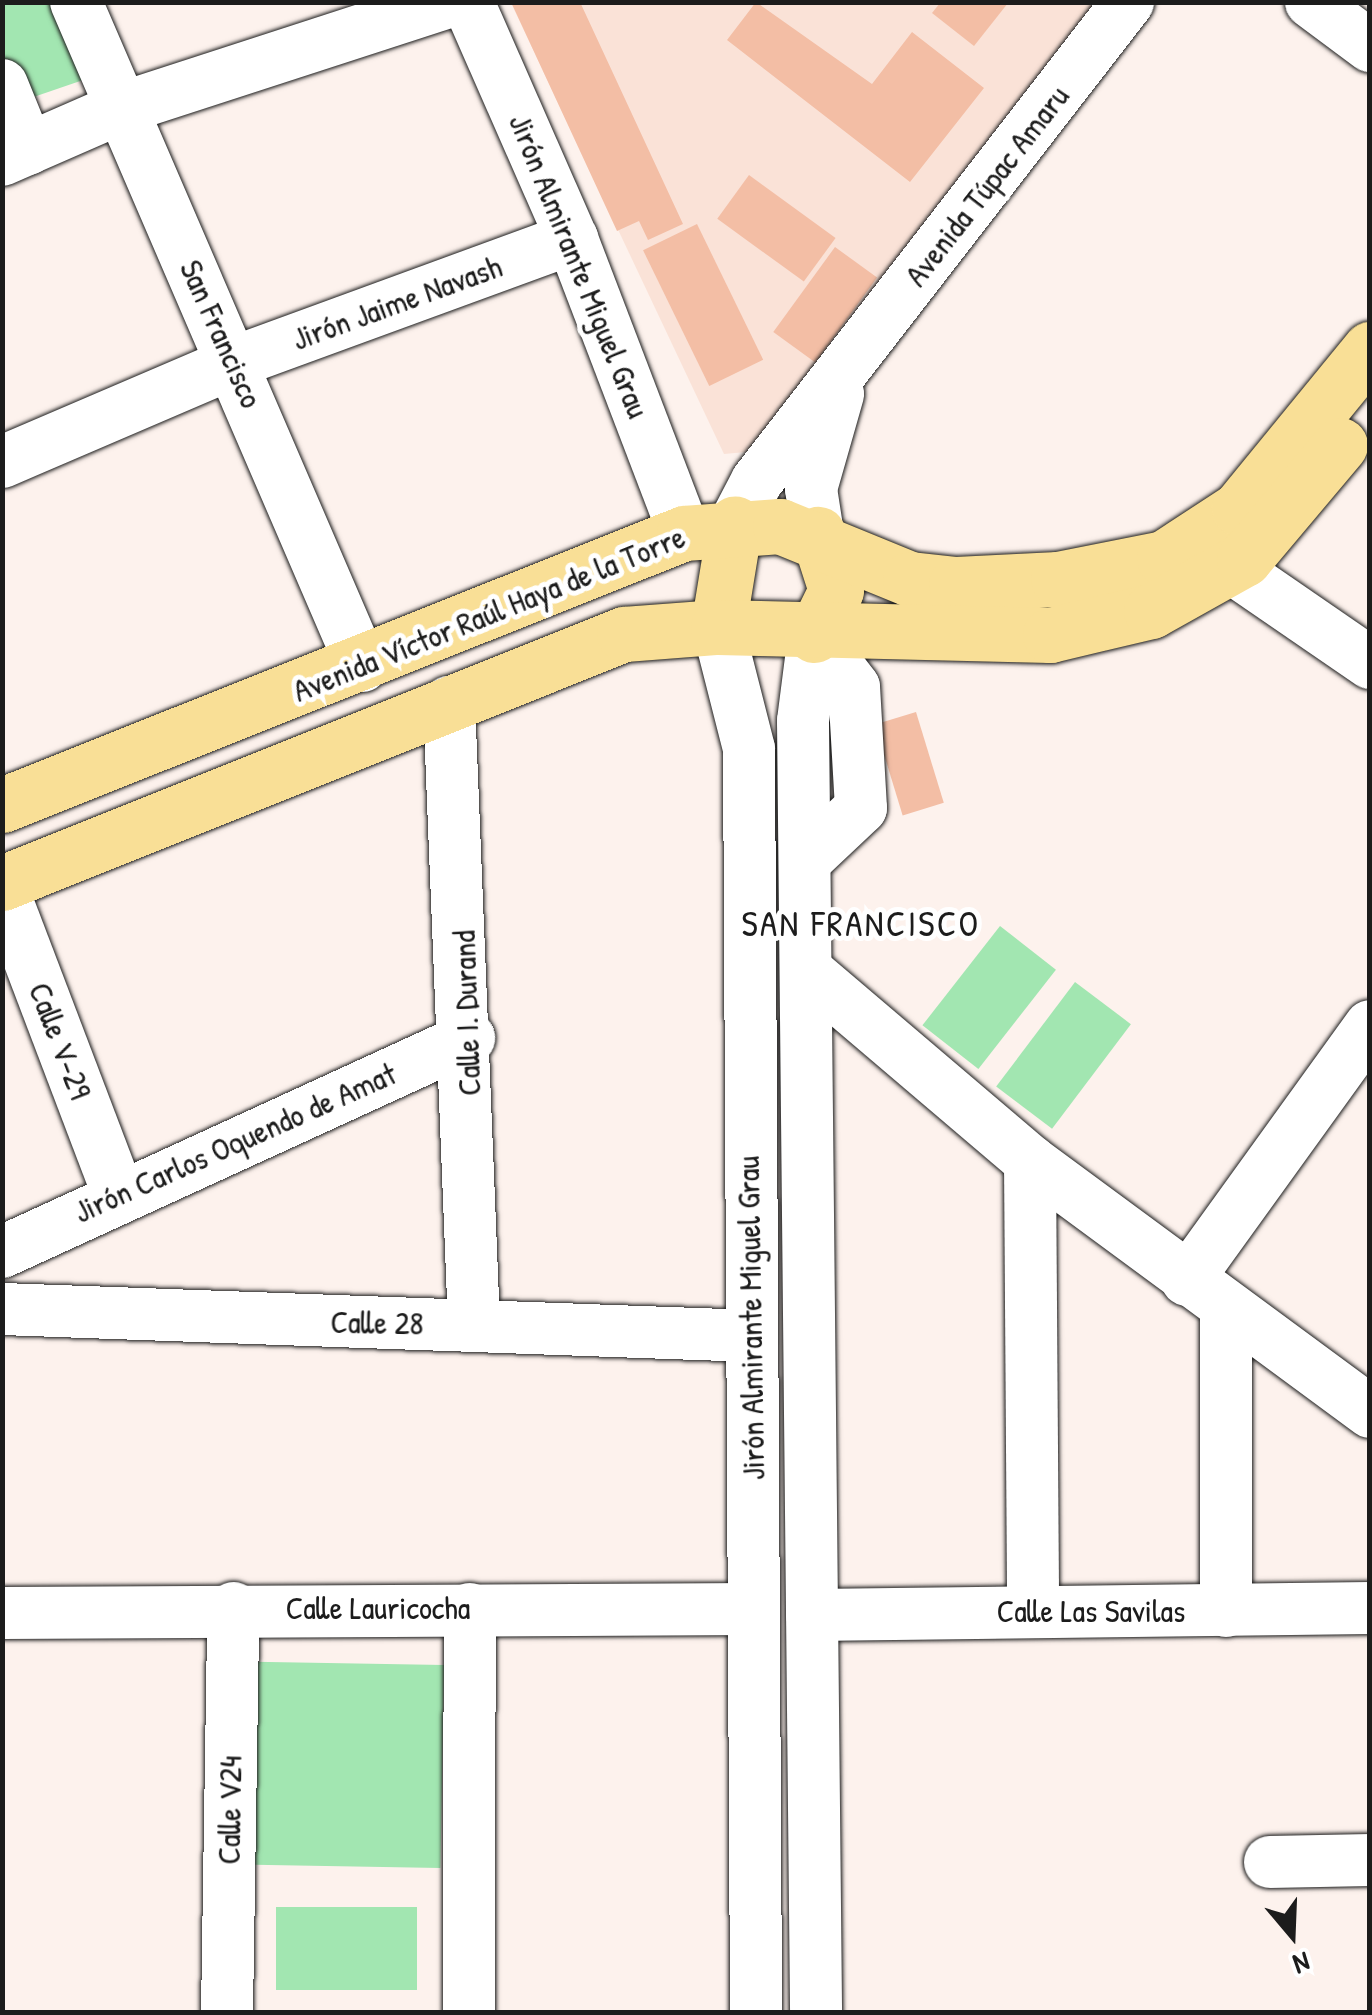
<!DOCTYPE html>
<html>
<head>
<meta charset="utf-8">
<style>
  body { margin:0 }
  #map { position:relative; width:1372px; height:2015px; overflow:hidden; background:#fdf2ed; font-family:"Patrick Hand",sans-serif }
  div>[style] { position:absolute }
  [style*='--x'] { left:calc(var(--x)*1px); top:calc(var(--y)*1px); width:calc(var(--w)*1px); rotate:calc(var(--a)*1deg) }
  .built>* { inset:0; background:#fae2d7 }
  .green>* { inset:0; background:#a2e6b1; transform-origin:0 0 }
  .building>* { inset:0; background:#f3bea5; transform-origin:0 0 }
  .roads { filter:drop-shadow(0 0 2px #1c1c1c) drop-shadow(0 0 2px #1c1c1c) }
  .minor>* { height:52px; margin:-26px; padding:0 26px; transform-origin:26px; border-radius:26px; background:#fff }
  .major>* { height:55px; margin:-27.5px; padding:0 27.5px; transform-origin:27.5px; border-radius:27.5px; background:#f9df96 }
  span { translate:-50% -50%; white-space:nowrap; text-align:center; line-height:1.15; -webkit-text-stroke:10px #fff; paint-order:stroke }
  .street-label { font-size:32px; color:#1c1c1c }
  .neighbourhood-label { font-size:35px; color:#1c1c1c; letter-spacing:2.5px }
  .frame { position:absolute; inset:0; border:5px solid #1c1c1c; pointer-events:none }
  .north { position:absolute; left:1242px; top:1885px; width:100px; height:100px; -webkit-text-stroke:8px #fff; paint-order:stroke; rotate:161deg; font-size:28px; font-weight:700; line-height:40px; text-align:center; color:#1c1c1c }
  .north::after { content:''; display:block; margin:auto; width:35px; height:45px; background:#1c1c1c; clip-path:polygon(50% 0,100% 100%,50% 72%,0 100%) }
</style>
</head>
<body>
<div id="map">
  <div class="built">
    <div style="clip-path:polygon(1092px 2px,1096px 12px,757px 451px,724px 454px,511px 3px)"></div>
  </div>
  <div class="green">
    <div style="clip-path:polygon(3px 3px,61px 3px,89px 78px,19px 102px,3px 60px)"></div>
    <div style="left:1000px;top:926px;width:71px;height:126px;rotate:38deg"></div>
    <div style="left:1075px;top:982px;width:70px;height:131px;rotate:37deg"></div>
    <div style="left:444px;top:1665px;width:203px;height:197px;rotate:91deg"></div>
    <div style="left:276px;top:1907px;width:141px;height:83px"></div>
  </div>
  <div class="building">
    <div style="clip-path:polygon(511px 2px,580px 2px,683px 224px,648px 240px,639px 221px,617px 231px)"></div>
    <div style="clip-path:polygon(756px 2px,872px 84px,912px 32px,984px 88px,910px 182px,727px 40px)"></div>
    <div style="clip-path:polygon(940px 3px,1008px 3px,974px 46px,932px 13px)"></div>
    <div style="left:749px;top:175px;width:107px;height:54px;rotate:36deg"></div>
    <div style="left:697px;top:224px;width:151px;height:60px;rotate:64deg"></div>
    <div style="left:835px;top:247px;width:52px;height:105px;rotate:36deg"></div>
    <div style="left:916px;top:712px;width:95px;height:43px;rotate:73deg"></div>
  </div>
  <div class="roads">
    <div class="minor">
      <div style="--x:76;--y:2;--w:723;--a:66.7"></div>
      <div style="--x:468;--y:2;--w:259;--a:66.3"></div>
      <div style="--x:572;--y:239;--w:315;--a:69.1"></div>
      <div style="--x:1311;--y:2;--w:74;--a:36.7"></div>
      <div style="--x:2;--y:85;--w:69;--a:67.9"></div>
      <div style="--x:2;--y:160;--w:128;--a:-23.6"></div>
      <div style="--x:119;--y:109;--w:347;--a:-18"></div>
      <div style="--x:2;--y:462;--w:254;--a:-23.2"></div>
      <div style="--x:235;--y:362;--w:359;--a:-20.1"></div>
      <div style="--x:735;--y:523;--w:47;--a:-62.4"></div>
      <div style="--x:757;--y:481;--w:606;--a:-52.24"></div>
      <div style="--x:818;--y:534;--w:46;--a:-98.8"></div>
      <div style="--x:811;--y:489;--w:99;--a:-74.1"></div>
      <div style="--x:1232;--y:568;--w:168;--a:34.5"></div>
      <div style="--x:718;--y:627;--w:126;--a:75.7"></div>
      <div style="--x:749;--y:749;--w:1263;--a:89.68"></div>
      <div style="--x:814;--y:635;--w:87;--a:97.3"></div>
      <div style="--x:803;--y:721;--w:1291;--a:89.42"></div>
      <div style="--x:449;--y:702;--w:624;--a:87.7"></div>
      <div style="--x:810;--y:856;--w:70;--a:-43.3"></div>
      <div style="--x:861;--y:808;--w:121;--a:-93.3"></div>
      <div style="--x:854;--y:687;--w:66;--a:-127.6"></div>
      <div style="--x:2;--y:888;--w:326;--a:69.2"></div>
      <div style="--x:808;--y:972;--w:292;--a:40.4"></div>
      <div style="--x:1030;--y:1161;--w:423;--a:36.4"></div>
      <div style="--x:1030;--y:1161;--w:450;--a:89.6"></div>
      <div style="--x:2;--y:1252;--w:514;--a:-24.62"></div>
      <div style="--x:1187;--y:1280;--w:313;--a:-54.2"></div>
      <div style="--x:2;--y:1309;--w:750;--a:2.06"></div>
      <div style="--x:1226;--y:1314;--w:297;--a:90"></div>
      <div style="--x:2;--y:1613;--w:752;--a:-0.3"></div>
      <div style="--x:812;--y:1615;--w:558;--a:-0.72"></div>
      <div style="--x:1270;--y:1862;--w:100;--a:-1.1"></div>
      <div style="--x:227;--y:2012;--w:404;--a:-89.1"></div>
      <div style="--x:469;--y:2012;--w:403;--a:-89.9"></div>
    </div>
    <div class="major">
      <div style="--x:718;--y:627;--w:105;--a:-80.7"></div>
      <div style="--x:814;--y:635;--w:50;--a:-63.9"></div>
      <div style="--x:836;--y:590;--w:59;--a:-107.8"></div>
      <div style="--x:2;--y:805;--w:734;--a:-21.74"></div>
      <div style="--x:684;--y:533;--w:96;--a:-4.2"></div>
      <div style="--x:780;--y:526;--w:140;--a:22.2"></div>
      <div style="--x:910;--y:579;--w:46;--a:6.2"></div>
      <div style="--x:956;--y:584;--w:102;--a:-2.8"></div>
      <div style="--x:1058;--y:579;--w:108;--a:-11.2"></div>
      <div style="--x:1164;--y:558;--w:90;--a:-33.2"></div>
      <div style="--x:1239;--y:509;--w:207;--a:-50.7"></div>
      <div style="--x:2;--y:883;--w:670;--a:-21.82"></div>
      <div style="--x:624;--y:634;--w:94;--a:-4.3"></div>
      <div style="--x:718;--y:627;--w:332;--a:1.4"></div>
      <div style="--x:1050;--y:635;--w:104;--a:-13.4"></div>
      <div style="--x:1151;--y:611;--w:107;--a:-29.2"></div>
      <div style="--x:1244;--y:559;--w:149;--a:-49.9"></div>
    </div>
  </div>
  <div class="street-label">
    <span style="left:987px;top:186px;rotate:-52deg">Avenida Túpac Amaru</span>
    <span style="left:579px;top:266px;rotate:68deg">Jirón Almirante Miguel Grau</span>
    <span style="left:397px;top:303px;rotate:-20deg">Jirón Jaime Navash</span>
    <span style="left:221px;top:334px;rotate:66deg">San Francisco</span>
    <span style="left:489px;top:614px;rotate:-22deg">Avenida Víctor Raúl Haya de la Torre</span>
    <span style="left:467px;top:1013px;rotate:-92deg">Calle I. Durand</span>
    <span style="left:60px;top:1041px;rotate:69deg">Calle V-29</span>
    <span style="left:235px;top:1143px;rotate:-24deg">Jirón Carlos Oquendo de Amat</span>
    <span style="left:751px;top:1318px;rotate:-91deg">Jirón Almirante Miguel Grau</span>
    <span style="left:377px;top:1323px;rotate:1deg">Calle 28</span>
    <span style="left:378px;top:1608px">Calle Lauricocha</span>
    <span style="left:1091px;top:1611px">Calle Las Savilas</span>
    <span style="left:230px;top:1810px;rotate:-89deg">Calle V24</span>
  </div>
  <div class="neighbourhood-label">
    <span style="left:861px;top:924px">SAN FRANCISCO</span>
  </div>
  <div class="frame"></div>
  <div class="north">N</div>
</div>
</body>
</html>
